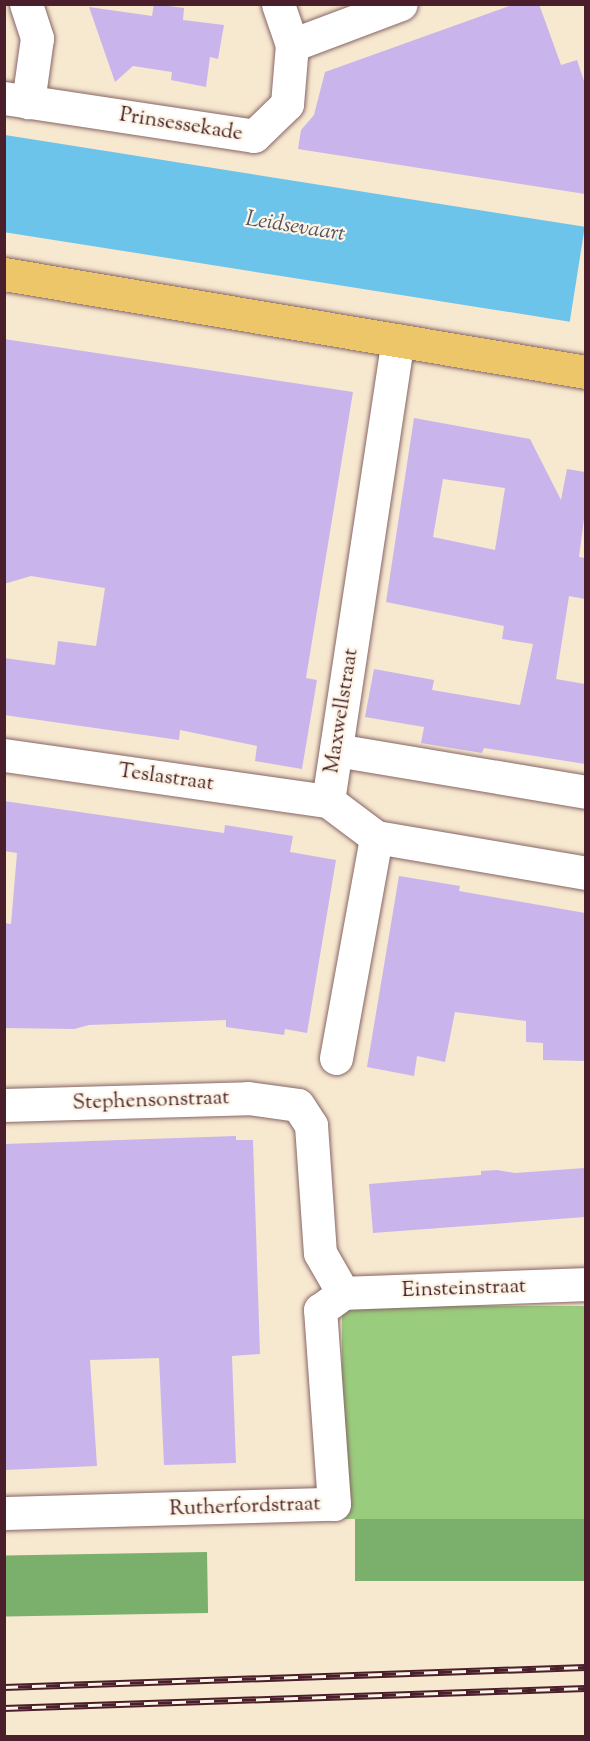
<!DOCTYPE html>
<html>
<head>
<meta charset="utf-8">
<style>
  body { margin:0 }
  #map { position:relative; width:590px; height:1741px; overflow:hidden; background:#f7e8d0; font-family:"Sorts Mill Goudy",serif }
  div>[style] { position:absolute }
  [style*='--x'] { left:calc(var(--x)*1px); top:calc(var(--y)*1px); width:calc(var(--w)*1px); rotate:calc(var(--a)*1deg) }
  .green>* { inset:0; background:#9acc7d; transform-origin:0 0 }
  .forest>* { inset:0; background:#7bb06c; transform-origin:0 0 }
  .water>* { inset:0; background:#6dc4ea; transform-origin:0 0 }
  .building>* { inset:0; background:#c9b5eb }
  .roads { filter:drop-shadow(0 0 2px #876565) drop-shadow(0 0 2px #876565) }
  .minor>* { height:33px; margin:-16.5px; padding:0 16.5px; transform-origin:16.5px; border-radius:16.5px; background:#fff }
  .major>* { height:33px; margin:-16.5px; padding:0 16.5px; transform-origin:16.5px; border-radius:16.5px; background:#ecc669 }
  .rail>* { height:7px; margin-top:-3.5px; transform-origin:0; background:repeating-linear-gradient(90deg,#fcf5e5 0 14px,#4a1f2b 0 28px); box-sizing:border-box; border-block:2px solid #4a1f2b }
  span { translate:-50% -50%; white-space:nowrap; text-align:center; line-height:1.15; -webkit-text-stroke:4.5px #fcf5e5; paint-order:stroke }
  .street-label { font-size:21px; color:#4a1f2b }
  .water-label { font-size:22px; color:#545164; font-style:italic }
  .frame { position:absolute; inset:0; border:6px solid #4a1f2b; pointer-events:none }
</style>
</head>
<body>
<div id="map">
  <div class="green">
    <div style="left:585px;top:1306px;width:213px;height:243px;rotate:90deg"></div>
  </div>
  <div class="forest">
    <div style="left:585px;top:1519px;width:62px;height:230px;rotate:90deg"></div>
    <div style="left:207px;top:1552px;width:61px;height:202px;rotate:89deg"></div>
  </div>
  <div class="water">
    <div style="left:5px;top:135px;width:587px;height:96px;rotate:9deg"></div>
  </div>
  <div class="building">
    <div style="clip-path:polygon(154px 4px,184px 8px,183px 20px,224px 25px,218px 59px,210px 57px,206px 87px,171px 80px,172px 72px,133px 66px,115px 82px,89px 7px,152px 16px)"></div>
    <div style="clip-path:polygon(515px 4px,539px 4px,561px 65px,577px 60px,585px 84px,585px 194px,298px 149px,301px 130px,314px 115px,325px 72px)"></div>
    <div style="clip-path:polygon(4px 339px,353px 392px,306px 678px,317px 680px,302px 769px,255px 761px,257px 746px,180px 730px,179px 740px,4px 715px,4px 658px,55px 665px,58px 641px,96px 646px,105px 588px,31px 576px,4px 584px)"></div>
    <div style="clip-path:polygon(evenodd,414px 418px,530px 439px,561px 500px,567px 469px,585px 472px,585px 511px,579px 557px,585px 558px,585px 599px,569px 596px,556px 679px,585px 684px,585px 764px,484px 748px,482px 753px,421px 743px,424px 727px,365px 717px,374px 669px,434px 680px,432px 690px,520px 705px,533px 644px,502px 639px,504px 626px,386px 602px,414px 418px,443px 479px,505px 488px,495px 550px,433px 537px,443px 479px)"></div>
    <div style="clip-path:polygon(4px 801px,224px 833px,225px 825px,293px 836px,290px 852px,336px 860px,307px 1033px,285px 1029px,284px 1035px,226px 1027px,226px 1020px,89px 1025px,74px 1029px,4px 1028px,4px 923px,11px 924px,17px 853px,4px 851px)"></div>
    <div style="clip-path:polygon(399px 876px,460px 886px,459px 891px,585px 913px,585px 1061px,543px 1060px,543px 1043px,526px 1042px,526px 1021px,455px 1012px,445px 1062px,417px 1056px,414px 1076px,367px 1067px)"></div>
    <div style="clip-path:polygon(236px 1136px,236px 1140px,253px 1140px,260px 1354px,232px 1356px,236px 1463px,164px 1465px,159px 1358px,90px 1360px,97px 1466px,4px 1470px,4px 1144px)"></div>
    <div style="clip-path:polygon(585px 1168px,585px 1217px,373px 1233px,369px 1184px,481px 1175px,481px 1171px,497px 1170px,515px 1173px)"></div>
  </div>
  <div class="roads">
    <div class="minor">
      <div style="--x:26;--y:4;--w:36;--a:72"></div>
      <div style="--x:37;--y:38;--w:65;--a:98"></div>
      <div style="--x:292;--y:45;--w:116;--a:-20.6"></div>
      <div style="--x:4;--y:98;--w:253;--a:8.6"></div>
      <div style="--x:254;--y:136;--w:46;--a:-44.1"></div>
      <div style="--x:287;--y:104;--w:59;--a:-85.2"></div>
      <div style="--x:292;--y:45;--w:43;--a:-108.9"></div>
      <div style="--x:336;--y:750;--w:254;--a:9.5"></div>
      <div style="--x:4;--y:755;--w:327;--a:8.1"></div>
      <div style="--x:328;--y:801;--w:60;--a:36.9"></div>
      <div style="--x:376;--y:837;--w:213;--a:9.7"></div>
      <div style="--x:328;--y:801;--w:466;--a:-81.4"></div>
      <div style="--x:336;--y:1058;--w:225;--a:-79.7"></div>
      <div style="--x:4;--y:1105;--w:244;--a:-1.6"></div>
      <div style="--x:248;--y:1098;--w:50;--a:8"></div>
      <div style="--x:298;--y:1105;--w:24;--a:57"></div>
      <div style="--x:311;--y:1125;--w:128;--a:86"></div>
      <div style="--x:320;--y:1253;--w:46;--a:60.1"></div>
      <div style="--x:343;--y:1293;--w:243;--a:-2.1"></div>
      <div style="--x:4;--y:1513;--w:330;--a:-1.6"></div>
      <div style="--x:334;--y:1504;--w:195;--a:-94.1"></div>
      <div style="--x:320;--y:1310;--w:29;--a:-36"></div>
    </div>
    <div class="major">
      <div style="--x:4;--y:274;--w:590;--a:9.56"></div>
    </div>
  </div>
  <div class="rail">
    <div style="--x:4;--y:1687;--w:582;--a:-1.97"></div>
    <div style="--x:4;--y:1708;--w:582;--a:-1.97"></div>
  </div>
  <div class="street-label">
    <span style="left:181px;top:125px;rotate:9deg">Prinsessekade</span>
    <span style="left:342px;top:711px;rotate:-81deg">Maxwellstraat</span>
    <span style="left:166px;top:778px;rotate:8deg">Teslastraat</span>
    <span style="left:151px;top:1101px;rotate:-2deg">Stephensonstraat</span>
    <span style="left:464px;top:1289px;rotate:-2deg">Einsteinstraat</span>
    <span style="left:245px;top:1507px;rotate:-2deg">Rutherfordstraat</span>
  </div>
  <div class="water-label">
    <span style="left:295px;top:228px;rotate:9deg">Leidsevaart</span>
  </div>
  <div class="frame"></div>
</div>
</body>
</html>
